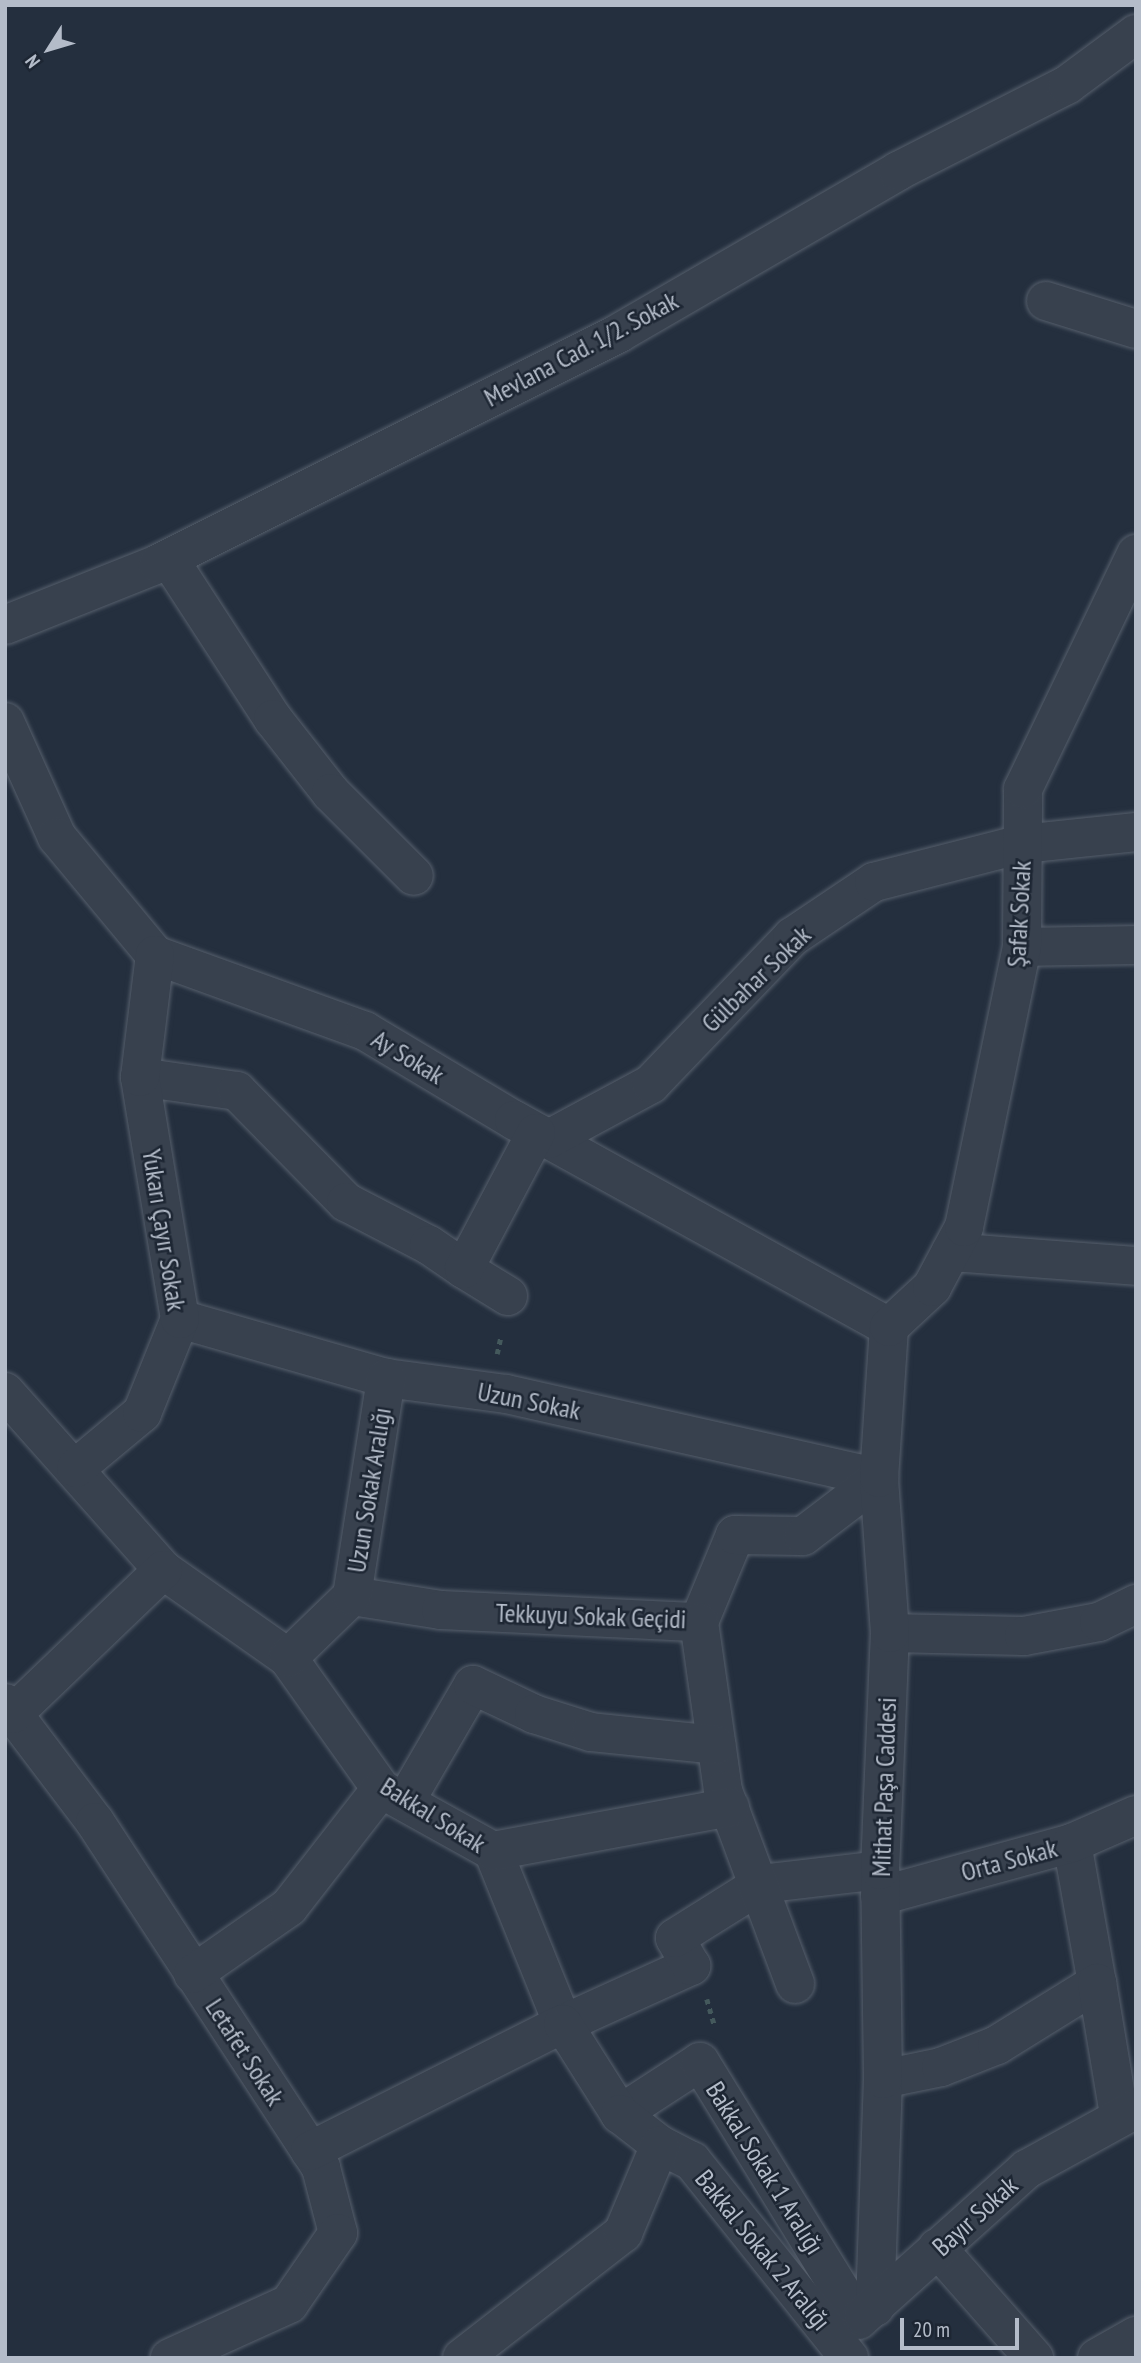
<!DOCTYPE html>
<html>
<head>
<meta charset="utf-8">
<style>
  body { margin:0 }
  #map { position:relative; width:1141px; height:2363px; overflow:hidden; background:#242f3e; font-family:"PT Sans Narrow",sans-serif }
  div>[style] { position:absolute }
  [style*='--x'] { left:calc(var(--x)*1px); top:calc(var(--y)*1px); width:calc(var(--w)*1px); rotate:calc(var(--a)*1deg) }
  .path>* { height:4.5px; margin-top:-2.25px; transform-origin:0; background:repeating-linear-gradient(90deg,#44595c 0 5px,transparent 0 10px) }
  .roads { filter:drop-shadow(0 0 2px #565f6c) drop-shadow(0 0 2px #565f6c) }
  .minor>* { height:38px; margin:-19px; padding:0 19px; transform-origin:19px; border-radius:19px; background:#38414e }
  span { translate:-50% -50%; white-space:nowrap; text-align:center; line-height:1.15; -webkit-text-stroke:5px #1d2633; paint-order:stroke }
  .street-label { font-size:26px; color:#b4bcc9 }
  .frame { position:absolute; inset:0; border:7px solid #b4bcc9; pointer-events:none }
  .north { position:absolute; left:14px; top:14px; width:70px; height:70px; -webkit-text-stroke:5px #1d2633; paint-order:stroke; rotate:233deg; font-size:19px; font-weight:700; line-height:28px; text-align:center; color:#b4bcc9 }
  .north::after { content:''; display:block; margin:auto; width:24px; height:32px; background:#b4bcc9; clip-path:polygon(50% 0,100% 100%,50% 72%,0 100%) }
  .scale { position:absolute; left:900px; top:2318px; width:119px; height:32px; box-sizing:border-box; border:4px solid #b4bcc9; border-top:0; padding-left:9px; font-size:21px; line-height:24px; white-space:nowrap; color:#b4bcc9; -webkit-text-stroke:5px #1d2633; paint-order:stroke }
</style>
</head>
<body>
<div id="map">
  <div class="path">
    <div style="--x:497;--y:1354;--w:19;--a:-78"></div>
    <div style="--x:707;--y:1999;--w:29;--a:74"></div>
  </div>
  <div class="roads">
    <div class="minor">
      <div style="--x:1046;--y:301;--w:94;--a:17.3"></div>
      <div style="--x:169;--y:559;--w:191;--a:57"></div>
      <div style="--x:273;--y:719;--w:94;--a:51.9"></div>
      <div style="--x:331;--y:793;--w:117;--a:45"></div>
      <div style="--x:5;--y:625;--w:165;--a:-21.7"></div>
      <div style="--x:158;--y:564;--w:516;--a:-26.61"></div>
      <div style="--x:619;--y:333;--w:323;--a:-30.1"></div>
      <div style="--x:898;--y:171;--w:190;--a:-27"></div>
      <div style="--x:1067;--y:85;--w:86;--a:-36.5"></div>
      <div style="--x:5;--y:722;--w:126;--a:65.7"></div>
      <div style="--x:57;--y:837;--w:153;--a:50.3"></div>
      <div style="--x:155;--y:955;--w:223;--a:19.9"></div>
      <div style="--x:365;--y:1031;--w:174;--a:30.9"></div>
      <div style="--x:514;--y:1120;--w:428;--a:28.9"></div>
      <div style="--x:1022;--y:947;--w:114;--a:-1"></div>
      <div style="--x:140;--y:1077;--w:98;--a:8.2"></div>
      <div style="--x:237;--y:1091;--w:156;--a:45.5"></div>
      <div style="--x:346;--y:1202;--w:93;--a:27.4"></div>
      <div style="--x:429;--y:1245;--w:42;--a:34.4"></div>
      <div style="--x:549;--y:1139;--w:116;--a:-28.3"></div>
      <div style="--x:651;--y:1084;--w:204;--a:-46.2"></div>
      <div style="--x:792;--y:937;--w:99;--a:-33.9"></div>
      <div style="--x:874;--y:882;--w:153;--a:-14.4"></div>
      <div style="--x:1022;--y:844;--w:115;--a:-6"></div>
      <div style="--x:951;--y:1252;--w:186;--a:4.3"></div>
      <div style="--x:508;--y:1296;--w:52;--a:-148.5"></div>
      <div style="--x:464;--y:1269;--w:154;--a:-62.1"></div>
      <div style="--x:180;--y:1319;--w:214;--a:16"></div>
      <div style="--x:386;--y:1378;--w:121;--a:7.6"></div>
      <div style="--x:506;--y:1394;--w:382;--a:12.7"></div>
      <div style="--x:5;--y:1392;--w:238;--a:48.4"></div>
      <div style="--x:163;--y:1570;--w:153;--a:35.1"></div>
      <div style="--x:288;--y:1658;--w:161;--a:54.6"></div>
      <div style="--x:381;--y:1789;--w:128;--a:29"></div>
      <div style="--x:493;--y:1851;--w:187;--a:68"></div>
      <div style="--x:563;--y:2024;--w:141;--a:-24.4"></div>
      <div style="--x:691;--y:1966;--w:32;--a:-120"></div>
      <div style="--x:675;--y:1938;--w:102;--a:-32.1"></div>
      <div style="--x:761;--y:1884;--w:120;--a:-6.7"></div>
      <div style="--x:76;--y:1468;--w:86;--a:-39.8"></div>
      <div style="--x:142;--y:1413;--w:101;--a:-68"></div>
      <div style="--x:180;--y:1319;--w:245;--a:-99.4"></div>
      <div style="--x:140;--y:1077;--w:123;--a:-83"></div>
      <div style="--x:352;--y:1596;--w:90;--a:8.9"></div>
      <div style="--x:441;--y:1610;--w:258;--a:2.7"></div>
      <div style="--x:699;--y:1622;--w:94;--a:-67.5"></div>
      <div style="--x:735;--y:1535;--w:68;--a:0.8"></div>
      <div style="--x:803;--y:1536;--w:96;--a:-37.3"></div>
      <div style="--x:699;--y:1622;--w:171;--a:81.9"></div>
      <div style="--x:723;--y:1791;--w:206;--a:69.5"></div>
      <div style="--x:890;--y:1633;--w:134;--a:1.3"></div>
      <div style="--x:1024;--y:1636;--w:76;--a:-10.6"></div>
      <div style="--x:1099;--y:1622;--w:41;--a:-25.9"></div>
      <div style="--x:288;--y:1658;--w:89;--a:-44.1"></div>
      <div style="--x:352;--y:1596;--w:221;--a:-81.1"></div>
      <div style="--x:5;--y:1703;--w:149;--a:52.9"></div>
      <div style="--x:95;--y:1822;--w:413;--a:56.8"></div>
      <div style="--x:321;--y:2168;--w:67;--a:75.3"></div>
      <div style="--x:338;--y:2233;--w:86;--a:124.6"></div>
      <div style="--x:289;--y:2304;--w:131;--a:155.6"></div>
      <div style="--x:13;--y:1714;--w:208;--a:-43.8"></div>
      <div style="--x:406;--y:1800;--w:133;--a:-59.8"></div>
      <div style="--x:473;--y:1685;--w:68;--a:25.4"></div>
      <div style="--x:534;--y:1714;--w:60;--a:17.5"></div>
      <div style="--x:591;--y:1732;--w:126;--a:5.9"></div>
      <div style="--x:1072;--y:1843;--w:142;--a:79.9"></div>
      <div style="--x:493;--y:1851;--w:241;--a:-10.5"></div>
      <div style="--x:880;--y:1896;--w:199;--a:-15.4"></div>
      <div style="--x:1072;--y:1843;--w:70;--a:-23.6"></div>
      <div style="--x:193;--y:1974;--w:117;--a:-34.9"></div>
      <div style="--x:289;--y:1907;--w:150;--a:-52.1"></div>
      <div style="--x:883;--y:2079;--w:59;--a:-11.7"></div>
      <div style="--x:941;--y:2067;--w:60;--a:-21.4"></div>
      <div style="--x:997;--y:2045;--w:118;--a:-31.8"></div>
      <div style="--x:1097;--y:1983;--w:134;--a:80.5"></div>
      <div style="--x:620;--y:2114;--w:95;--a:-33"></div>
      <div style="--x:700;--y:2062;--w:303;--a:58.4"></div>
      <div style="--x:310;--y:2151;--w:283;--a:-26.7"></div>
      <div style="--x:563;--y:2024;--w:107;--a:57.7"></div>
      <div style="--x:620;--y:2114;--w:51;--a:37.8"></div>
      <div style="--x:660;--y:2145;--w:36;--a:27"></div>
      <div style="--x:692;--y:2161;--w:252;--a:51.4"></div>
      <div style="--x:937;--y:2248;--w:147;--a:48.6"></div>
      <div style="--x:875;--y:2307;--w:228;--a:-88"></div>
      <div style="--x:883;--y:2079;--w:209;--a:-90.8"></div>
      <div style="--x:880;--y:1870;--w:237;--a:-87.6"></div>
      <div style="--x:890;--y:1633;--w:155;--a:-94.1"></div>
      <div style="--x:879;--y:1478;--w:151;--a:-86.2"></div>
      <div style="--x:889;--y:1327;--w:59;--a:-42.9"></div>
      <div style="--x:932;--y:1287;--w:68;--a:-61.9"></div>
      <div style="--x:964;--y:1227;--w:286;--a:-78.3"></div>
      <div style="--x:1022;--y:947;--w:158;--a:-89.6"></div>
      <div style="--x:1023;--y:789;--w:261;--a:-64.3"></div>
      <div style="--x:863;--y:2316;--w:220;--a:-41.9"></div>
      <div style="--x:1027;--y:2169;--w:124;--a:-28.8"></div>
      <div style="--x:462;--y:2358;--w:204;--a:-37.8"></div>
      <div style="--x:623;--y:2233;--w:95;--a:-67.2"></div>
      <div style="--x:1097;--y:2358;--w:45;--a:-29.4"></div>
    </div>
  </div>
  <div class="street-label">
    <span style="left:581px;top:349px;rotate:-28deg">Mevlana Cad. 1/2. Sokak</span>
    <span style="left:1019px;top:914px;rotate:-87deg">Şafak Sokak</span>
    <span style="left:756px;top:979px;rotate:-44deg">Gülbahar Sokak</span>
    <span style="left:408px;top:1057px;rotate:31deg">Ay Sokak</span>
    <span style="left:164px;top:1230px;rotate:81deg">Yukarı Çayır Sokak</span>
    <span style="left:529px;top:1401px;rotate:11deg">Uzun Sokak</span>
    <span style="left:369px;top:1490px;rotate:-81deg">Uzun Sokak Aralığı</span>
    <span style="left:591px;top:1616px;rotate:2deg">Tekkuyu Sokak Geçidi</span>
    <span style="left:884px;top:1787px;rotate:-88deg">Mithat Paşa Caddesi</span>
    <span style="left:433px;top:1815px;rotate:32deg">Bakkal Sokak</span>
    <span style="left:1009px;top:1860px;rotate:-15deg">Orta Sokak</span>
    <span style="left:245px;top:2052px;rotate:57deg">Letafet Sokak</span>
    <span style="left:765px;top:2168px;rotate:58deg">Bakkal Sokak 1 Aralığı</span>
    <span style="left:975px;top:2216px;rotate:-42deg">Bayır Sokak</span>
    <span style="left:763px;top:2250px;rotate:51deg">Bakkal Sokak 2 Aralığı</span>
  </div>
  <div class="frame"></div>
  <div class="north">N</div>
  <div class="scale">20 m</div>
</div>
</body>
</html>
